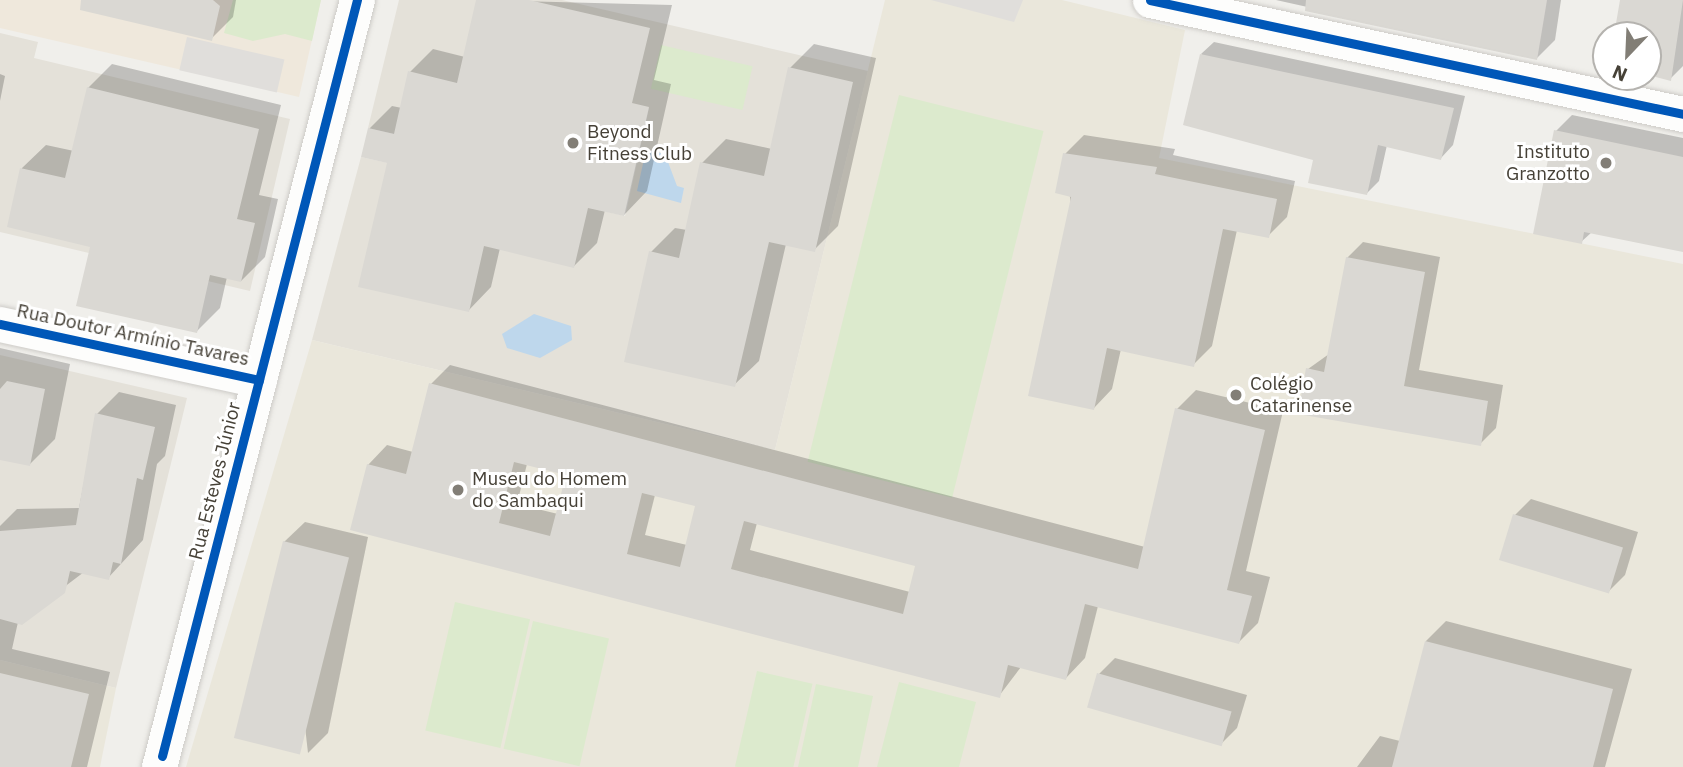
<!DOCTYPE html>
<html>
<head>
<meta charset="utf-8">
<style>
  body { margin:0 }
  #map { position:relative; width:1683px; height:767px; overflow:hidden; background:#f0efeb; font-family:"IBM Plex Sans",sans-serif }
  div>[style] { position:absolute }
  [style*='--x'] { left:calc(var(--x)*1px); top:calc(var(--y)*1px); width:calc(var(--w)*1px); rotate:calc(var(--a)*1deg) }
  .residential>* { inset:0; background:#e4e1d9 }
  .commercial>* { inset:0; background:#efe8dc }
  .education>* { inset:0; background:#eae7db }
  .green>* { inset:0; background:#dceacd; transform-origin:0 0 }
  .parking>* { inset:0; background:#e0dedb; transform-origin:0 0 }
  .water>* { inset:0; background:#bed7ec }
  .shadow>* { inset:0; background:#0003 }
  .building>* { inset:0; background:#dad8d3; transform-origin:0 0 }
  .roads { filter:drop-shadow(0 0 2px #cdcbc7) drop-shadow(0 0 2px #cdcbc7) }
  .minor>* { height:35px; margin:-17.5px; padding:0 17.5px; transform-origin:17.5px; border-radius:17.5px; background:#fdfdfc }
  .cycleway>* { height:9px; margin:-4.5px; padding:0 4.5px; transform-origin:4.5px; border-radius:4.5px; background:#0057b8 }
  .dots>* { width:19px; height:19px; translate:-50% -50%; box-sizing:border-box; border:4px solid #fff; border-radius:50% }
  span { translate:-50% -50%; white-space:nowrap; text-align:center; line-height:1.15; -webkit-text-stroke:6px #fff; paint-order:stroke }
  .poi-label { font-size:19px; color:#464137 }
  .left { translate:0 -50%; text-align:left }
  .right { translate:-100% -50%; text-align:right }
  .street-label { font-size:19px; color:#464137 }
  .north { position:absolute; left:1592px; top:21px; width:70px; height:70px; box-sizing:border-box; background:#fff; border:2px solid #b5b3af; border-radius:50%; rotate:203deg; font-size:19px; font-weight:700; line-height:28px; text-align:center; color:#464137 }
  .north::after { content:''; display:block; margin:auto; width:24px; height:32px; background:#827e76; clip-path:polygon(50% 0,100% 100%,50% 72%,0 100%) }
</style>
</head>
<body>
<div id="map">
  <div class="residential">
    <div style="clip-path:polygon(399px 0,562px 0,868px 71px,775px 450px,312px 340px,361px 157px,625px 216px,649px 108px,501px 158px,368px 128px)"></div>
    <div style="clip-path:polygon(0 33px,38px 42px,34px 58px,290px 119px,250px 291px,0 232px)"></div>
    <div style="clip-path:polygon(0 355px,187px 398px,116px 688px,0 660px)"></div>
  </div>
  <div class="commercial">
    <div style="clip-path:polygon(0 0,321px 0,299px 97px,0 28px)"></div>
  </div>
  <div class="education">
    <div style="clip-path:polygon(885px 0,1062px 0,1185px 30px,1159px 158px,1683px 264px,1683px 767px,186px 767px,312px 340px,775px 450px)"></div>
    <div style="clip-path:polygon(0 660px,116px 688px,100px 767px,0 767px)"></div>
  </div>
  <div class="green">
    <div style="clip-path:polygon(233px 0,321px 0,312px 41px,285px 34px,253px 41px,224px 33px)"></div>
    <div style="left:661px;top:45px;width:94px;height:45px;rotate:13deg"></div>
    <div style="left:899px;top:95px;width:149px;height:378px;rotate:14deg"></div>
    <div style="left:455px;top:602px;width:77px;height:132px;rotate:13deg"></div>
    <div style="left:533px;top:621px;width:78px;height:131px;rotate:13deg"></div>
    <div style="left:757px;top:671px;width:57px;height:98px;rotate:13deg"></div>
    <div style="clip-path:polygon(899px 682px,976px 702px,959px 767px,877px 767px)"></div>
    <div style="clip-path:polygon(816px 684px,873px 696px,858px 767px,798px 767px)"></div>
  </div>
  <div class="parking">
    <div style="clip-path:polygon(931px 0,1023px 0,1014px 22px)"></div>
    <div style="left:187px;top:37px;width:100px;height:34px;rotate:13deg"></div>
  </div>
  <div class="water">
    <div style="clip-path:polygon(646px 150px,665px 154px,677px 186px,684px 188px,681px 203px,637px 191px)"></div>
    <div style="clip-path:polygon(534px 314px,571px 326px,572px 340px,540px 358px,507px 348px,502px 334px)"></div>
  </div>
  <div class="shadow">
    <div style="clip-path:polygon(122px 0,236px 0,233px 17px,211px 39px)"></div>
    <div style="clip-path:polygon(478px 0,672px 5px,654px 80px,671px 84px,647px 191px,624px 215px,605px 210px,597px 243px,574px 266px,500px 248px,491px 287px,468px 311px,369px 129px,392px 106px,402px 108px,410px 72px,433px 49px,465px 57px)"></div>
    <div style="clip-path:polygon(1276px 0,1561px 0,1555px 40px,1537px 58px)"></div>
    <div style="clip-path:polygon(1621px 0,1683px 0,1683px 66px,1670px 79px,1648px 74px,1648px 35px,1615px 35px)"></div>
    <div style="clip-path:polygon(1214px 42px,1465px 96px,1453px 145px,1441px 158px,1387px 145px,1379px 181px,1366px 194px,1315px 158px,1201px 54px)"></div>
    <div style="clip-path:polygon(814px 44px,876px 58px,838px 226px,814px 250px,786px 244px,759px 361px,734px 385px,651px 252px,675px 228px,687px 230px,702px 163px,726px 139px,772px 149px,790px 68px)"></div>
    <div style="clip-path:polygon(112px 64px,281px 105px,259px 195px,278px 199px,265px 257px,241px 281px,227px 277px,220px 308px,196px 332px,92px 245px,9px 226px,22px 168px,46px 145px,74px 151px,88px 88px)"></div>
    <div style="clip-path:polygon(0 74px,5px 76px,0 101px)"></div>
    <div style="clip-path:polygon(1572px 115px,1683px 138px,1683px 250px,1592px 232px,1581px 242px,1556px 131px)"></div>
    <div style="clip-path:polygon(1084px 135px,1175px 149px,1173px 155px,1295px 181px,1287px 217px,1268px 236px,1237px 230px,1212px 346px,1193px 365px,1121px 349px,1112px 389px,1094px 408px,1065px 154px)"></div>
    <div style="clip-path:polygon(1363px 242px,1440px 257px,1419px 370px,1503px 385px,1496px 428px,1480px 444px,1308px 369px,1329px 354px,1347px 258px)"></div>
    <div style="clip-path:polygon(0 348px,70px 364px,55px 439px,30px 464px,0 458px)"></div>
    <div style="clip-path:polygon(evenodd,450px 365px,1145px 547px,1177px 409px,1196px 390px,1283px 411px,1246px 571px,1270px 577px,1258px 623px,1239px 642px,1098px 606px,1085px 658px,1066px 678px,1021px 667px,999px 696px,352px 529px,368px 465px,387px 445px,413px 452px,431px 384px,450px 365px,527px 464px,568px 473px,558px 514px,517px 504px,527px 464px,450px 365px,655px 495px,697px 505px,687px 545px,645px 535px,655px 495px,450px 365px,757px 523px,917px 565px,910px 592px,750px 550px,757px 523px)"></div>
    <div style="clip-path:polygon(119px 392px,176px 405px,165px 456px,157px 464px,143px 540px,108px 578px,84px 572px,18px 622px,12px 649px,110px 672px,87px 767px,0 767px,0 526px,17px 509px,79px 508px,97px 414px)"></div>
    <div style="clip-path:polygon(1531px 499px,1638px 532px,1625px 575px,1609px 591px,1515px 515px)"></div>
    <div style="clip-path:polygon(305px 522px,368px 537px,328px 733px,308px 753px,284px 542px)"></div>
    <div style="clip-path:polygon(1446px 621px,1632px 669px,1605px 767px,1357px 767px,1380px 736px,1400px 741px,1426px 641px)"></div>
    <div style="clip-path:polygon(1115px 658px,1247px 695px,1237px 728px,1221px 744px,1099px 674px)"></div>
  </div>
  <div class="building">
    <div style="clip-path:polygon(81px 0,213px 0,220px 6px,212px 41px,80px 10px)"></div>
    <div style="clip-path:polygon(476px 0,529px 0,650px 28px,632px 103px,649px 107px,624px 216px,588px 208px,574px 268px,484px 246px,469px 312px,358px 287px,387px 163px,361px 157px,368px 128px,394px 134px,408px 71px,457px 83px)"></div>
    <div style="clip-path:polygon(1306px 0,1547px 0,1537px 60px,1305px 11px)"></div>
    <div style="clip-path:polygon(1620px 0,1683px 0,1671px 81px,1648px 75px,1648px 35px,1614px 35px)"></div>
    <div style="clip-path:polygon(1200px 54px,1454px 108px,1441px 160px,1378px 145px,1367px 195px,1308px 183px,1313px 160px,1183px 125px)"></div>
    <div style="clip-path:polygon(788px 67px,853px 82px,815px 252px,769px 242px,735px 387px,624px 362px,649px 251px,679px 258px,700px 162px,764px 176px)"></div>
    <div style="clip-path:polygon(87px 87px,259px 129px,237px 219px,255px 223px,241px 282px,210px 275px,197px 333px,76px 306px,90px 247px,7px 227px,20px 168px,65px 178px)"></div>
    <div style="clip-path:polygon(1554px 130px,1683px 157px,1683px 252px,1584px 232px,1582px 244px,1533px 234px)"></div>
    <div style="clip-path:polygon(1063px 153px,1157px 167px,1155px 174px,1277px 199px,1269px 238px,1223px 229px,1194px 367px,1107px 348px,1094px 410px,1028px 396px,1071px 197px,1055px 193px)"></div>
    <div style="clip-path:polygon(1346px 257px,1425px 272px,1404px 386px,1488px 401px,1481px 446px,1298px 414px,1306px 368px,1324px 372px)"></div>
    <div style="clip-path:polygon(7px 381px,45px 389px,30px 466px,0 460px,0 389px)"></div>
    <div style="clip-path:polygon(evenodd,429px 383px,1138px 569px,1175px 408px,1265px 430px,1227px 590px,1252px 596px,1239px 644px,1085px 604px,1066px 680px,1008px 665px,1000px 698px,350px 530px,367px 464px,406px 474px,429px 383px,514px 462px,566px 475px,550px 536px,499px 523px,514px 462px,429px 383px,642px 493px,695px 506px,680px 567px,627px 554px,642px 493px,429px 383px,744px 521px,915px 566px,903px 614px,731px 569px,744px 521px)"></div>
    <div style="clip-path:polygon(95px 413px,155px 427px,143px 480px,137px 478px,121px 564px,113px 562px,109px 580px,70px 571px,65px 593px,22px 625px,0 619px,0 531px,76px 525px)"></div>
    <div style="left:1513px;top:514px;width:115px;height:48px;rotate:17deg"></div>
    <div style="left:283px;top:541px;width:68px;height:203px;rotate:14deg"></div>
    <div style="clip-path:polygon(1425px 641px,1613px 689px,1593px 767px,1392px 767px)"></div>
    <div style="clip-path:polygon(0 673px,89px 694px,71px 767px,0 767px)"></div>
    <div style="left:1097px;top:673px;width:140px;height:36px;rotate:16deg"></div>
  </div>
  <div class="roads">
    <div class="minor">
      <div style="--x:1150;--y:0;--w:545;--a:12.07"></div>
      <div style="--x:0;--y:324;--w:265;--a:12.2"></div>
      <div style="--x:159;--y:767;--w:792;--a:-75.53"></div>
    </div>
  </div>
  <div class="cycleway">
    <div style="--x:1150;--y:0;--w:545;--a:12.07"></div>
    <div style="--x:0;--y:324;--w:265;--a:12.2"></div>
    <div style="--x:162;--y:756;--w:781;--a:-75.54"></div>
  </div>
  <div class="dots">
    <div style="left:573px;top:143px;background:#827e76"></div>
    <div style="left:1606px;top:163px;background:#827e76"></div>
    <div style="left:1236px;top:395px;background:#827e76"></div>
    <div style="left:458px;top:490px;background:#827e76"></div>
  </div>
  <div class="poi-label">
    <span class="left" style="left:587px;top:143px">Beyond<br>Fitness Club</span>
    <span class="right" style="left:1590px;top:163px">Instituto<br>Granzotto</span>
    <span class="left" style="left:1250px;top:395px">Colégio<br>Catarinense</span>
    <span class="left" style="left:472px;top:490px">Museu do Homem<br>do Sambaqui</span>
  </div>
  <div class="street-label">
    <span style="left:133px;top:335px;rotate:12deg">Rua Doutor Armínio Tavares</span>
    <span style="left:215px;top:481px;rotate:-76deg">Rua Esteves Júnior</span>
  </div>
  <div class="north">N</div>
</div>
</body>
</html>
